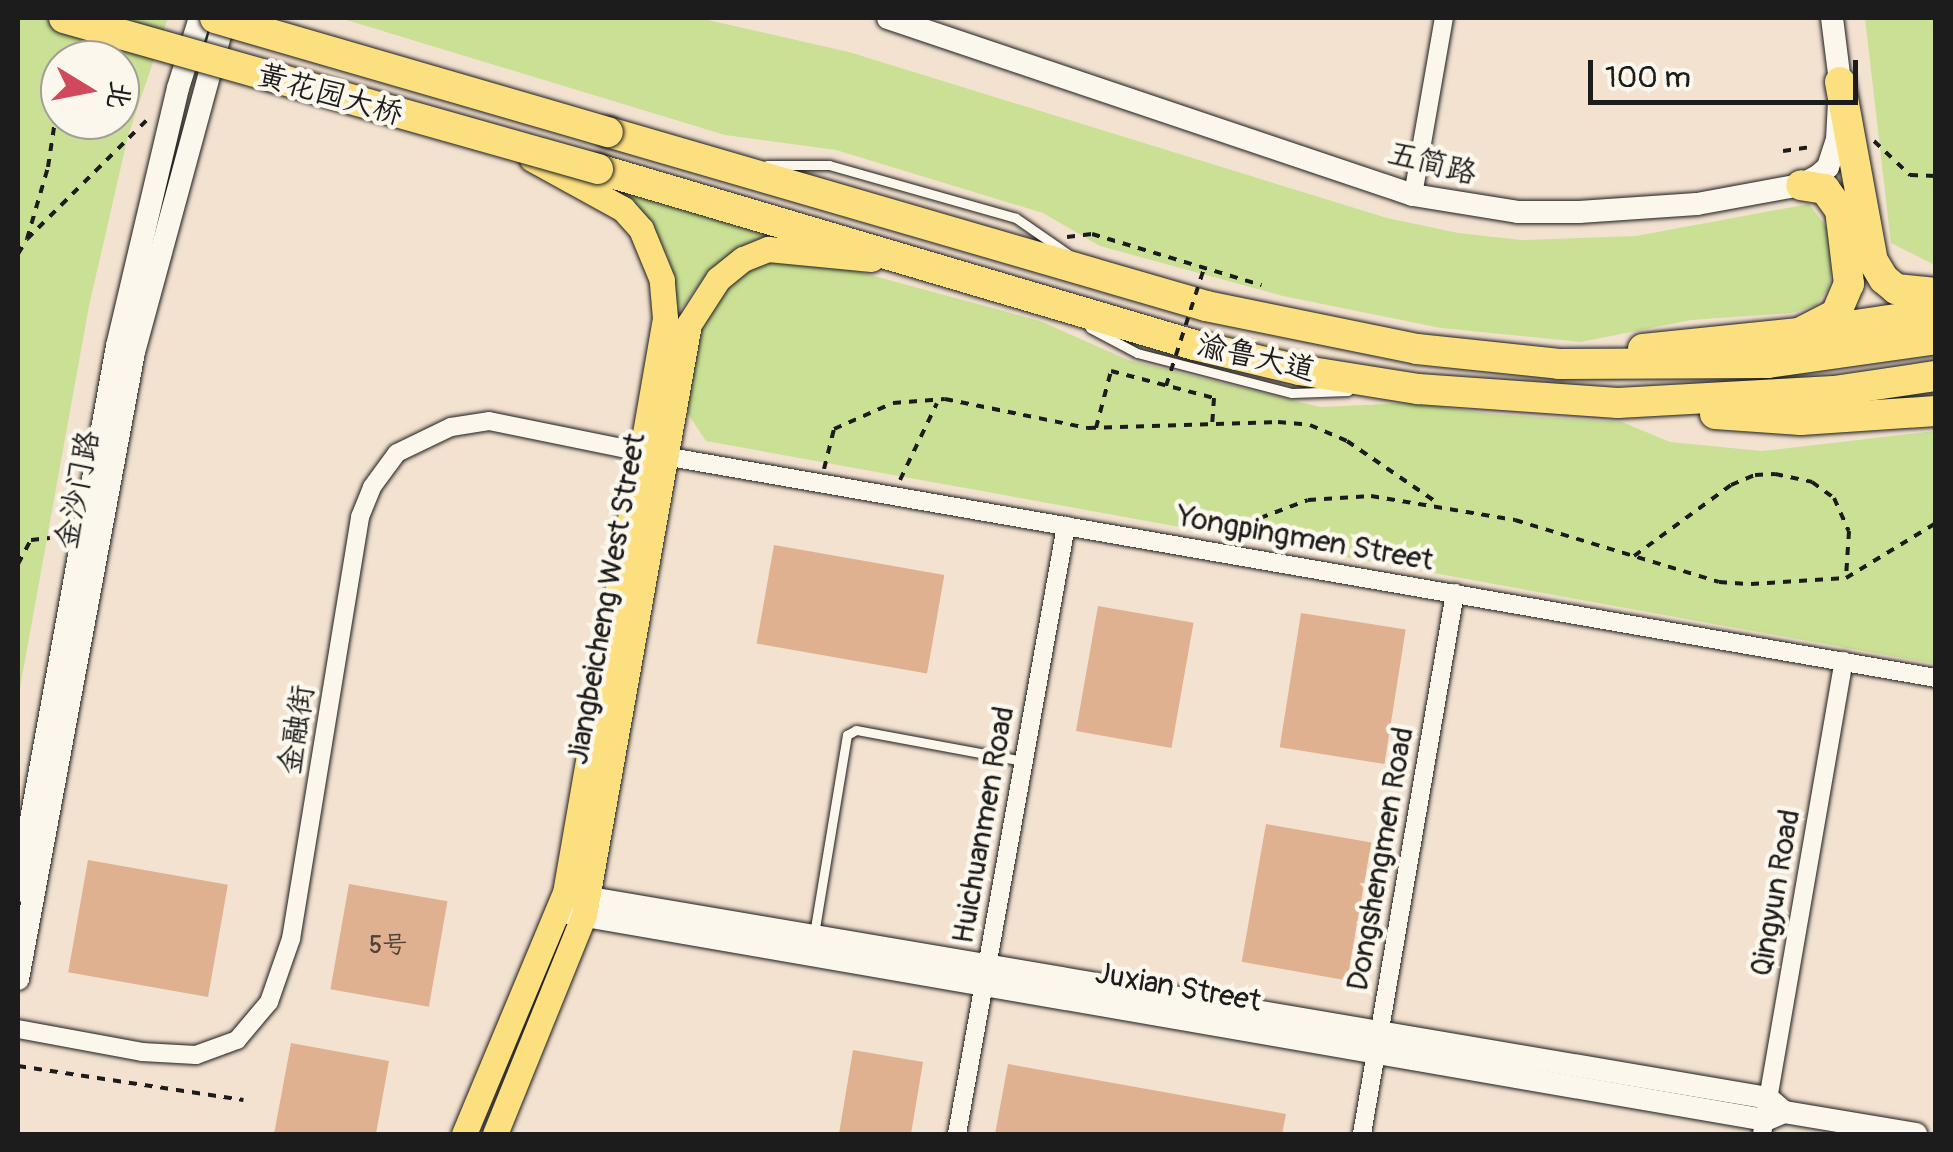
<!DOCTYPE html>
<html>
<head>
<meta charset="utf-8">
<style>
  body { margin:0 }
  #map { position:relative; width:1953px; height:1152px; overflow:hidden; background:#f3e2d0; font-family:Pangolin,"LXGW WenKai TC",sans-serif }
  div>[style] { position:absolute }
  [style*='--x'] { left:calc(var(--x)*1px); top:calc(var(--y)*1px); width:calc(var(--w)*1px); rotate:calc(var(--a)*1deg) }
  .green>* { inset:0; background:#cae095 }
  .building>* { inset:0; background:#dfb190; transform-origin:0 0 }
  .path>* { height:4px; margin-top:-2px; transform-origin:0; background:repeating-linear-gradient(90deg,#1c1c1c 0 8px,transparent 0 16px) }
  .roads { filter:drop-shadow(0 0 2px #1c1c1c) drop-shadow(0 0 2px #1c1c1c) }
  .lane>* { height:9px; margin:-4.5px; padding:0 4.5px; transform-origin:4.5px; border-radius:4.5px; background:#fbf7ec }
  .street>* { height:18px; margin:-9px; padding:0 9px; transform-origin:9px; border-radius:9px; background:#fbf7ec }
  .secondary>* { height:22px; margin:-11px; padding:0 11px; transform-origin:11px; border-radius:11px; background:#fbf7ec }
  .primary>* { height:25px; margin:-12.5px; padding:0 12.5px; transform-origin:12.5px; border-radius:12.5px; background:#fce080 }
  .highway>* { height:30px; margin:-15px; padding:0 15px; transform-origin:15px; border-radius:15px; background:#fce080 }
  .path-bridge>* { height:4px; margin-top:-2px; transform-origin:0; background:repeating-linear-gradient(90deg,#1c1c1c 0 8px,transparent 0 16px) }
  .bridges { filter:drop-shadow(0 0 2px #1c1c1c) drop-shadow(0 0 2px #1c1c1c) }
  .highway-bridge>* { height:30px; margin:-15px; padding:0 15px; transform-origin:15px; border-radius:15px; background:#fce080 }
  span { translate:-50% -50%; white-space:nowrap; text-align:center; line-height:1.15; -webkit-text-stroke:9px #fbf7ec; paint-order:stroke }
  .number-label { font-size:25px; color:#4d4139 }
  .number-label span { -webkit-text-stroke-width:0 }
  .street-label { font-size:30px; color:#1c1c1c }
  .frame { position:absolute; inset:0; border:20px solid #1c1c1c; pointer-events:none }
  .north { position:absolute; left:40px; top:40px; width:100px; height:100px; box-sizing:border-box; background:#fbf7ec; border:2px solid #a29f99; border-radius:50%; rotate:100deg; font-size:28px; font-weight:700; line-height:40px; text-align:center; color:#1c1c1c }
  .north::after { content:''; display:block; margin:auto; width:35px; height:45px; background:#d1495b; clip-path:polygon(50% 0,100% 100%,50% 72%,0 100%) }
  .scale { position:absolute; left:1588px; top:60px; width:270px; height:45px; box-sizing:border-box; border:5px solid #1c1c1c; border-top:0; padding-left:12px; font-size:30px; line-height:35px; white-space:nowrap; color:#1c1c1c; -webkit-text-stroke:8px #fbf7ec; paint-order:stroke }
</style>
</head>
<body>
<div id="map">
  <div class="green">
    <div style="clip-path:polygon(evenodd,18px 18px,168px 18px,128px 136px,89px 306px,18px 699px,18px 18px,60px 60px,120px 60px,120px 120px,60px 120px,60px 60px)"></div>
    <div style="clip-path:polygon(340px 18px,699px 18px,849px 52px,1387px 218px,1458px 233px,1522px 240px,1636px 236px,1809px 204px,1830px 232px,1831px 274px,1828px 289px,1816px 305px,1792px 313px,1691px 320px,1581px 342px,1441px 328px,1283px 296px,1100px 246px,1043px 213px,836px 150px,725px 135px)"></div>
    <div style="clip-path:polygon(1865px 18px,1935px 18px,1935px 265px,1891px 243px)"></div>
    <div style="clip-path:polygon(630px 192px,775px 236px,706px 275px,679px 311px,668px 256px,647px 217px,628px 198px)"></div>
    <div style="clip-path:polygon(788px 259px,841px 267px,1040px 321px,1128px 360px,1320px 407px,1408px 403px,1493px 414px,1622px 422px,1670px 442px,1762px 451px,1935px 431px,1935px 664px,706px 441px,684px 408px,703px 324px,717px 296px,735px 278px,758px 264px)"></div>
  </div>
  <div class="building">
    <div style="left:774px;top:545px;width:173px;height:100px;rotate:10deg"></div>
    <div style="left:1098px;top:606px;width:97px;height:127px;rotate:10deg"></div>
    <div style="left:1301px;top:613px;width:106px;height:136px;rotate:9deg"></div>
    <div style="left:1266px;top:824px;width:107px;height:140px;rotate:10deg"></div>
    <div style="left:88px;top:860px;width:142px;height:114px;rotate:10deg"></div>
    <div style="left:349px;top:884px;width:100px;height:107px;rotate:10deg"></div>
    <div style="clip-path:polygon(291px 1043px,389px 1061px,376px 1134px,274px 1134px)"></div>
    <div style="clip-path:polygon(853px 1050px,923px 1062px,911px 1134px,839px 1134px)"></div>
    <div style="clip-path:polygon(1008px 1064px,1286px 1114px,1282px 1134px,995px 1134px)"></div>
  </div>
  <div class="path">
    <div style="--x:71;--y:60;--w:17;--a:-65"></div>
    <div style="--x:1874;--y:141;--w:50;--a:43.4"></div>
    <div style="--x:1910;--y:175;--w:26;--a:2"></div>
    <div style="--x:1783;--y:151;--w:28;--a:-8"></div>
    <div style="--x:1067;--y:237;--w:25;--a:-7"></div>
    <div style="--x:1092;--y:234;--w:177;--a:16.8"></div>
    <div style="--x:27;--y:239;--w:173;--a:-44.8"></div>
    <div style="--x:18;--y:254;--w:17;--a:-59"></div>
    <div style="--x:27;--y:239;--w:75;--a:-73.7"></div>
    <div style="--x:48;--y:167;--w:80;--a:-81.4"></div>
    <div style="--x:1096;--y:428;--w:59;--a:-75.3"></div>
    <div style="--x:1111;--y:371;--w:106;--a:14.7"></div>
    <div style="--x:1214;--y:398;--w:26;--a:94"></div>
    <div style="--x:824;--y:469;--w:41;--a:-76"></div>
    <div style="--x:834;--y:429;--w:64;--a:-23.8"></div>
    <div style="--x:893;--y:403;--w:52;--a:-4.4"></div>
    <div style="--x:945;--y:399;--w:146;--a:11.5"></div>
    <div style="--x:1088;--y:428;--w:190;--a:-1.8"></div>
    <div style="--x:1278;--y:422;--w:32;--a:5"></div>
    <div style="--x:1310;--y:425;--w:40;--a:23.4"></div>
    <div style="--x:1347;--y:441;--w:108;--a:34.4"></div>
    <div style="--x:900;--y:480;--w:85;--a:-64.3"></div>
    <div style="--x:1236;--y:540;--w:33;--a:-43"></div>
    <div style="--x:1260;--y:518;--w:51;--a:-20.6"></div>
    <div style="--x:1308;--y:500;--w:63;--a:-3.6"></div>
    <div style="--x:1371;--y:496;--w:146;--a:9.5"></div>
    <div style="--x:1515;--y:520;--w:213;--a:16.9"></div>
    <div style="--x:1719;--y:582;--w:32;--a:4"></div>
    <div style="--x:1751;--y:584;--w:95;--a:-3.6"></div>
    <div style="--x:1846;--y:578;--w:105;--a:-31.4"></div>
    <div style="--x:1634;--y:556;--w:120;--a:-36.2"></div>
    <div style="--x:1731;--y:485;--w:26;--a:-23"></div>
    <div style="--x:1755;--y:475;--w:20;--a:-3"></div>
    <div style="--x:1775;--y:474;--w:38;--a:12"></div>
    <div style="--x:1812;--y:482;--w:27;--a:36"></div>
    <div style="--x:1834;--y:498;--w:36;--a:66"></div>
    <div style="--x:1849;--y:531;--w:47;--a:93.7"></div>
    <div style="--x:18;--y:564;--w:27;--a:-62"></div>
    <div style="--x:31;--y:540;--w:19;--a:-6"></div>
    <div style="--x:18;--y:1066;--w:228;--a:8.6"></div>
  </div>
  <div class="roads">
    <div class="lane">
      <div style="--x:767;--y:165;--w:62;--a:0"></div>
      <div style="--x:829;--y:165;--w:194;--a:15.8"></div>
      <div style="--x:1016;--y:218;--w:63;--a:34.7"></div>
      <div style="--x:1090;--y:328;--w:53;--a:28"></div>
      <div style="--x:1137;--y:353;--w:160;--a:14.5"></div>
      <div style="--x:1292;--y:393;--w:56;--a:-2"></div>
      <div style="--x:814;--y:934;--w:202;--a:-80.6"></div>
      <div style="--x:847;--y:735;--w:10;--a:-29"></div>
      <div style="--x:856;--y:730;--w:171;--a:10.5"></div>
    </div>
    <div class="street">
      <div style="--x:1413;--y:195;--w:180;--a:-80.1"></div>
      <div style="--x:664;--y:456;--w:1291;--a:9.9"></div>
      <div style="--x:18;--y:1029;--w:126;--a:10.5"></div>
      <div style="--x:142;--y:1052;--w:54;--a:3.2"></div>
      <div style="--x:196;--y:1055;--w:44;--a:-20.1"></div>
      <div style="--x:237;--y:1040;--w:50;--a:-49.9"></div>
      <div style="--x:269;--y:1002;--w:67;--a:-70.8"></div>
      <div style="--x:291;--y:939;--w:428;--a:-80.7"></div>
      <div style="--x:360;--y:517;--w:32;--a:-68"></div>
      <div style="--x:372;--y:487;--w:42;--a:-53.7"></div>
      <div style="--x:397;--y:453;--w:60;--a:-25.7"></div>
      <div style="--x:451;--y:427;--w:38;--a:-9"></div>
      <div style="--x:489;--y:421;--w:155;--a:11.5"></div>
      <div style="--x:957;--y:1134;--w:618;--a:-79.84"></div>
      <div style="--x:1362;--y:1134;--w:549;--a:-80.25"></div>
      <div style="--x:1762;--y:1134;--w:480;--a:-80.2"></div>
    </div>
    <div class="secondary">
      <div style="--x:888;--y:18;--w:554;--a:18.63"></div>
      <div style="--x:1413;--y:195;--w:106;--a:9.2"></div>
      <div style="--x:1518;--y:212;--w:61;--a:0"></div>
      <div style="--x:1579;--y:212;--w:118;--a:-3.9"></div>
      <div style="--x:1697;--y:204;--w:106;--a:-10.4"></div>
      <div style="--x:1801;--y:185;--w:19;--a:-28"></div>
      <div style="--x:1818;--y:176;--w:13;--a:-42"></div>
      <div style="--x:1828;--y:167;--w:28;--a:-72"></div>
      <div style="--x:1837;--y:140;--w:58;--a:-87"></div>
      <div style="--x:1840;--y:82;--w:64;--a:-97.1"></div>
      <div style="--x:18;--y:891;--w:554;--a:-79.7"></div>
      <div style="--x:117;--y:346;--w:265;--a:-76.7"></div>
      <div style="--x:178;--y:88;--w:73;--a:-72.6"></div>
      <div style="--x:568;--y:913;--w:1215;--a:9.81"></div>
      <div style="--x:1765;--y:1120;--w:21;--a:-23"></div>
      <div style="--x:1784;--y:1112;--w:21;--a:-139"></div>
      <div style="--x:1768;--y:1098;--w:1212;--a:-170.36"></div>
      <div style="--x:18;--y:979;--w:638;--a:-79.52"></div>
      <div style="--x:134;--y:352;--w:346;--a:-74.8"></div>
      <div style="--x:1784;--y:1112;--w:134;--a:9.5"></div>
    </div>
    <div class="primary">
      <div style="--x:464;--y:1134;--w:261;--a:-67.3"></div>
      <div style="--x:565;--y:893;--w:584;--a:-80.13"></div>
      <div style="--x:665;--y:318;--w:38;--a:-95"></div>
      <div style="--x:662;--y:280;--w:55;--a:-112.4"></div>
      <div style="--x:641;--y:229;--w:27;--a:-132"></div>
      <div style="--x:623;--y:209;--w:104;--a:-151.2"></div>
      <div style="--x:495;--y:1134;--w:236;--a:-67.9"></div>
      <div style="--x:584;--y:915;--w:600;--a:-79.93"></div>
      <div style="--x:689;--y:324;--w:54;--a:-57.2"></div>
      <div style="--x:718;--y:279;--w:32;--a:-39"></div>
      <div style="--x:743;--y:259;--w:27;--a:-22"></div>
      <div style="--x:768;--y:249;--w:104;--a:5.5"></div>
    </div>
    <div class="highway">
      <div style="--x:1840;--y:82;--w:182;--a:79.6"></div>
      <div style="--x:1873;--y:261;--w:21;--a:59"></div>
      <div style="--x:1884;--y:279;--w:16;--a:40"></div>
      <div style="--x:1896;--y:289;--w:40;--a:5.7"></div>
      <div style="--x:608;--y:132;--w:623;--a:16.22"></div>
      <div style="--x:1206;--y:306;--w:215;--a:11.5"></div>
      <div style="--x:1417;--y:349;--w:143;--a:6"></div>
      <div style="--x:1559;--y:364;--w:209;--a:-0.3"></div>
      <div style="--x:1768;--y:363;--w:170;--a:-8.1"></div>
      <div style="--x:598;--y:169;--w:621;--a:16.45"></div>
      <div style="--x:1194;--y:345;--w:108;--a:13.4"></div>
      <div style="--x:1299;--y:370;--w:121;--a:9.1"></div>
      <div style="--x:1418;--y:389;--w:200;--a:4"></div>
      <div style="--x:1618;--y:403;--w:216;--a:-3.2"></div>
      <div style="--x:1834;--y:391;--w:103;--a:-8.4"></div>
      <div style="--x:1815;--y:331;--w:122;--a:-8.5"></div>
      <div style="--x:1643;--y:349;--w:157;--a:-5.9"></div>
      <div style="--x:1799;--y:333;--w:42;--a:-27.2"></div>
      <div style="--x:1836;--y:314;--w:33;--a:-67"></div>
      <div style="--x:1849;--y:284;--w:75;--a:-96.9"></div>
      <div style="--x:1840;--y:210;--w:26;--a:-126"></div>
      <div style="--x:1825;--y:189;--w:24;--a:-171"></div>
      <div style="--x:1715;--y:414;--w:86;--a:4"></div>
      <div style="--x:1801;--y:420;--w:135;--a:-3.8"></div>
    </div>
  </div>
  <div class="path-bridge">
    <div style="--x:1166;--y:386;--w:124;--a:-72.1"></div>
  </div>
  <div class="bridges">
    <div class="highway-bridge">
      <div style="--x:64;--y:18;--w:555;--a:15.79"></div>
      <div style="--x:215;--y:18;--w:409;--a:16.2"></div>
    </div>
  </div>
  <div class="number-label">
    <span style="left:388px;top:946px">5号</span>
  </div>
  <div class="street-label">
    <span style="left:330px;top:95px;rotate:16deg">黄花园大桥</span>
    <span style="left:1432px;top:164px;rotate:14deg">五简路</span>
    <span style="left:1256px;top:358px;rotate:13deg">渝鲁大道</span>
    <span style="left:78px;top:490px;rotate:-79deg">金沙门路</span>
    <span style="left:1305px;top:539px;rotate:10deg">Yongpingmen Street</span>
    <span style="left:607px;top:599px;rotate:-80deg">Jiangbeicheng West Street</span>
    <span style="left:297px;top:730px;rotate:-81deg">金融街</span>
    <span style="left:984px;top:825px;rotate:-80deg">Huichuanmen Road</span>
    <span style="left:1381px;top:859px;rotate:-80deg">Dongshengmen Road</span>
    <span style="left:1776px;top:893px;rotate:-80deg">Qingyun Road</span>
    <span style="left:1178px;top:988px;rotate:10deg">Juxian Street</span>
  </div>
  <div class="frame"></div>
  <div class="north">北</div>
  <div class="scale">100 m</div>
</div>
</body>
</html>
